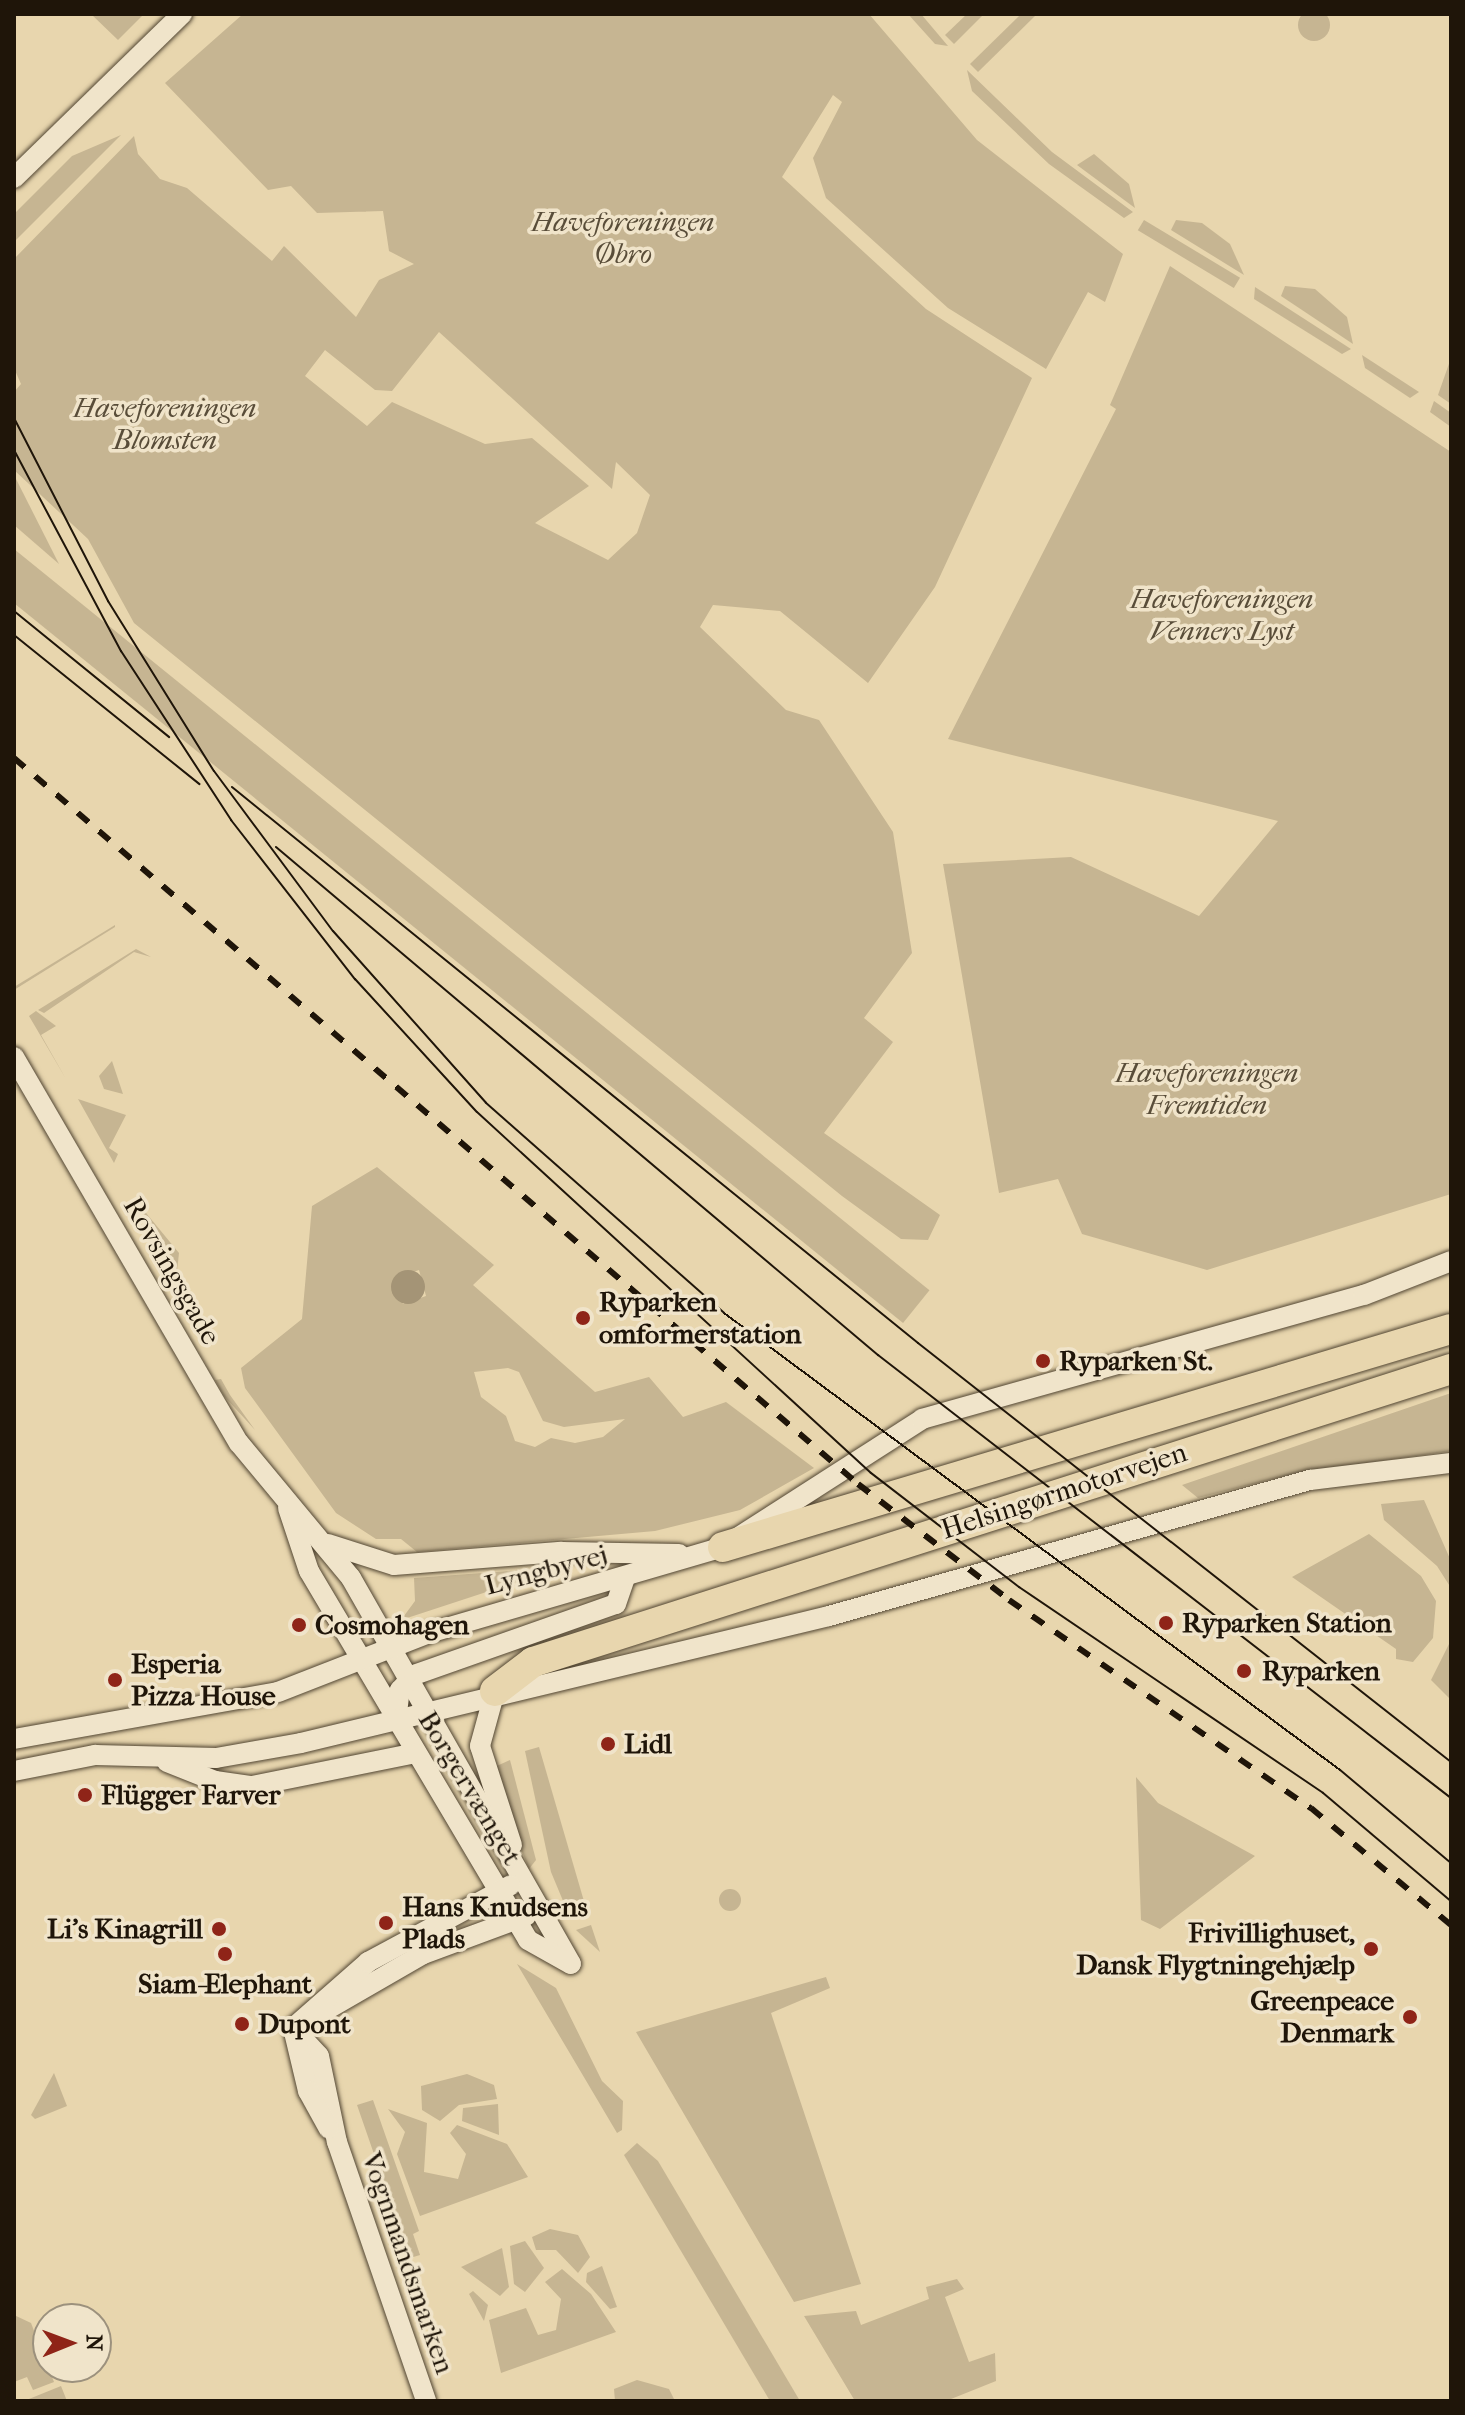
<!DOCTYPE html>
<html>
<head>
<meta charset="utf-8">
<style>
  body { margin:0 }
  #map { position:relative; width:1465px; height:2415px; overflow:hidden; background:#e8d6ae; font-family:"IM FELL French Canon",serif }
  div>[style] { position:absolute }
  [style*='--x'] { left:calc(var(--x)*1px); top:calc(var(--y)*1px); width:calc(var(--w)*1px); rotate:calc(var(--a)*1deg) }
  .green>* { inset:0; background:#c6b592; transform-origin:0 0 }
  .round { border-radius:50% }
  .water>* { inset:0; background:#a49476 }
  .roads { filter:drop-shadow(0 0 2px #514532) drop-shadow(0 0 2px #514532) }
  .minor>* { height:20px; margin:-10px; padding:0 10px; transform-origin:10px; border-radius:10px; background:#f0e4ca }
  .highway>* { height:30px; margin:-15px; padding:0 15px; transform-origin:15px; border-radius:15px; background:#e8d6ae }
  .tram>* { height:2px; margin:-1px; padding:0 1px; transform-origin:1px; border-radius:1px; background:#1f1509 }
  .rail>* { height:6px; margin-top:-3px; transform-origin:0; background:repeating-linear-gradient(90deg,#1f1509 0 14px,transparent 0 28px) }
  .dots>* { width:22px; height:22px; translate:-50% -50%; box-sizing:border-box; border:4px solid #f0e4ca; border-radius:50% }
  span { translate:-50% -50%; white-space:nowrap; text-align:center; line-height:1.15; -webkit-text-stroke:7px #f0e4ca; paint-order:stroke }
  .park-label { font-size:28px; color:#594d39; font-style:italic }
  .street-label { font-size:28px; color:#1f1509 }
  .poi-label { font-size:28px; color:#1f1509; font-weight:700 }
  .left { translate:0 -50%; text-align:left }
  .right { translate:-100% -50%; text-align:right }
  .frame { position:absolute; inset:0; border:16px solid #1f1509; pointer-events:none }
  .north { position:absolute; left:32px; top:2303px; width:80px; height:80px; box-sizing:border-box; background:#f0e4ca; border:2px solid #9c917d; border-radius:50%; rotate:89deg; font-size:22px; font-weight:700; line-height:32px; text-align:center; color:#1f1509 }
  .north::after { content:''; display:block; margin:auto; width:28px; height:36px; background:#8f2418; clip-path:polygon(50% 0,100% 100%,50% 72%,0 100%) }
</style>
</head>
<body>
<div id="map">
  <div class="green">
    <div class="round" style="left:1298px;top:9px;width:32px;height:32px"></div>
    <div style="clip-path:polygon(91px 14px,144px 14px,118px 40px)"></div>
    <div style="clip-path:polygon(evenodd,243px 14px,869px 14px,977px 140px,1123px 254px,1105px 302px,1088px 292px,1046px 369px,948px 308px,826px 198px,813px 158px,842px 102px,833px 95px,782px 177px,926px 309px,1032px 378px,935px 587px,868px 683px,780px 611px,713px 605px,700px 627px,786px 710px,819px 720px,893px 832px,912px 953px,864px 1018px,893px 1042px,824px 1133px,940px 1215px,928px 1240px,901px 1239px,842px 1196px,134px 623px,88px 539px,14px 470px,14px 392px,21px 384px,14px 368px,14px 259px,134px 136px,138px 154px,160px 179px,187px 188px,272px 261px,284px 246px,356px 317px,379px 280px,414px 264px,389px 251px,383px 211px,317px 213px,291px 186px,268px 190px,165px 83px,243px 14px,439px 332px,612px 489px,616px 462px,650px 495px,637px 533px,608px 560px,535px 523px,589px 486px,532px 438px,485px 444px,392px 402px,367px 426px,305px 376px,325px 350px,375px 390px,392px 391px,439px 332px)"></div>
    <div style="clip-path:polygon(908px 14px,921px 14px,948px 46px,935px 44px)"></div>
    <div style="clip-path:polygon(967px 14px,984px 14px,954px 44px,945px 35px)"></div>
    <div style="clip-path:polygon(1021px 14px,1037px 14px,978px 72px,970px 64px)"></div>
    <div style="clip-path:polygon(967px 70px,1052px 152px,1133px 212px,1124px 218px,1049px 164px,972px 91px)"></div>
    <div style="clip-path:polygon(121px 135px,14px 242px,14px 214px,72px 156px)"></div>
    <div style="clip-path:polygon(1094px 154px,1129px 184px,1135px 208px,1077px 165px)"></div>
    <div style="left:1144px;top:220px;width:112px;height:12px;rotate:31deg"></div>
    <div style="clip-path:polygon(1176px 220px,1202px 223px,1230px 244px,1244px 275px,1171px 230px)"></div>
    <div style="clip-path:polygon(1170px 266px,1451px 452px,1451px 1194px,1207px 1270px,1082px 1234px,1058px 1179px,999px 1193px,943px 864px,1071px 857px,1199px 916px,1278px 821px,948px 739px,1116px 409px,1110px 405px)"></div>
    <div style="clip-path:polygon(1285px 286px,1315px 289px,1347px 317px,1353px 344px,1281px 296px)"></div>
    <div style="clip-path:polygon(1255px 287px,1351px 349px,1342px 354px,1254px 299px)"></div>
    <div style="clip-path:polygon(1362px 355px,1419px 392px,1410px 398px,1365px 368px)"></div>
    <div style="clip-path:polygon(1451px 358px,1451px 404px,1438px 395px)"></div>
    <div style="clip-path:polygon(1434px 401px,1451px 413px,1451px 427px,1430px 412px)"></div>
    <div style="clip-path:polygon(14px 475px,59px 564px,14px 525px)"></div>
    <div style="left:14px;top:549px;width:1178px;height:42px;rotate:39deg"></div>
    <div style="clip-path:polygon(115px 925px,115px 927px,14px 990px,14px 987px)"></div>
    <div style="clip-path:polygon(136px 949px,151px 957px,134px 952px,44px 1013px,38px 1010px)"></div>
    <div style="clip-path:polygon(36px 1011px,56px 1026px,41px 1035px,66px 1079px,29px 1016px)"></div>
    <div style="clip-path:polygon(112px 1061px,123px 1094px,104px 1089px,99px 1076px)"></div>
    <div style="clip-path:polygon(78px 1099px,126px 1115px,109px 1148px,118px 1154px,114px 1163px)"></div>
    <div style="clip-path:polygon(evenodd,377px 1167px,494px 1265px,473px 1285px,595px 1392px,649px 1377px,683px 1417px,726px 1402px,814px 1468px,740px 1510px,655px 1531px,417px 1552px,401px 1539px,376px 1539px,336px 1513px,245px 1388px,241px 1368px,302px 1319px,312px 1206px,377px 1167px,419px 1270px,426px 1296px,403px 1304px,393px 1279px,419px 1270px,377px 1167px,508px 1368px,519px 1372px,543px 1421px,564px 1427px,625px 1419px,603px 1437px,575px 1443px,551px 1438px,535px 1447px,515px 1441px,506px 1416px,481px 1397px,474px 1372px,508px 1368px)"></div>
    <div style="clip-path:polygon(137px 1202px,179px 1253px,177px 1271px)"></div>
    <div style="clip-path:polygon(221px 1379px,230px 1395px,255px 1430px,224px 1396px,215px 1380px)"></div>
    <div style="clip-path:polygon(1451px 1393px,1451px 1451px,1296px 1473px,1198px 1498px,1182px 1485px)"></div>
    <div style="clip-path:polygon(1424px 1500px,1451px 1561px,1451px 1588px,1437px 1566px,1384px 1520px,1381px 1504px)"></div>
    <div style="clip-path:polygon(1369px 1534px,1421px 1576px,1436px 1601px,1433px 1638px,1413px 1662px,1396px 1659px,1396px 1649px,1292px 1577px)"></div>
    <div style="clip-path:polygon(563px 1567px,401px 1620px,415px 1601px,414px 1578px)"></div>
    <div style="clip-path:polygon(1451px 1640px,1451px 1700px,1431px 1680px)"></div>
    <div style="clip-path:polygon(539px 1747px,588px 1915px,571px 1920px,551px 1872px,525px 1751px)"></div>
    <div style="clip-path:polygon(510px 1760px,536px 1860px,529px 1869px,490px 1769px)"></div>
    <div style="clip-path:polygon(1136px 1777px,1158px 1803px,1255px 1856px,1160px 1929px,1141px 1920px)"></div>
    <div class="round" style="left:719px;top:1889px;width:22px;height:22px"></div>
    <div style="clip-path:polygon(591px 1925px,600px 1952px,576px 1930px)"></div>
    <div style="clip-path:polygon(517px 1964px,556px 1988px,602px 2081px,623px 2101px,622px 2130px,617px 2133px)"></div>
    <div style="clip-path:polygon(826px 1977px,830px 1988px,771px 2013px,861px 2284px,794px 2302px,636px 2032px)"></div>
    <div style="clip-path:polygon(54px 2073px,67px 2106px,35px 2119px,31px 2115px)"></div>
    <div style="clip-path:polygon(467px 2074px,494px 2085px,497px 2099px,459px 2105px,440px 2121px,422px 2110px,421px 2086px)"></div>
    <div style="clip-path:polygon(373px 2100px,419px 2231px,413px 2234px,420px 2255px,410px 2258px,357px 2105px)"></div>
    <div style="clip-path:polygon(498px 2104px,499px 2135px,462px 2121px,463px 2108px)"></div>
    <div style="clip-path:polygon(388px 2109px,427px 2123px,424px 2172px,458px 2179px,466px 2154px,450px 2133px,457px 2125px,507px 2144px,528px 2177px,420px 2216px,397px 2154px,405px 2132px)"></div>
    <div style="clip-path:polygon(637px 2143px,658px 2161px,800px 2401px,770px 2401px,624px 2155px)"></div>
    <div style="clip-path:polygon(550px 2229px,578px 2235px,590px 2257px,578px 2273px,556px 2250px,536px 2250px,532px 2237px)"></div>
    <div style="clip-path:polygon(525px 2241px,544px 2268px,525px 2292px,514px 2284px,510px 2246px)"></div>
    <div style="clip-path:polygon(502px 2248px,509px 2287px,500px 2296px,461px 2267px)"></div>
    <div style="clip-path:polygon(602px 2266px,617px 2307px,610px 2309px,586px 2282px,587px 2273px)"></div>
    <div style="clip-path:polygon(562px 2269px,591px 2294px,616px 2332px,501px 2373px,489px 2320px,526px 2308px,538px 2335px,556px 2330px,561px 2299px,545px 2282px)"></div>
    <div style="clip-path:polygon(957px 2279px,964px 2289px,945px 2297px,969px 2362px,995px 2353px,996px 2381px,946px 2401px,855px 2401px,804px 2316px,856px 2311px,861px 2325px,929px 2299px,926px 2287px)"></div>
    <div style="clip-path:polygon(473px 2291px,488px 2305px,484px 2321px,469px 2294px)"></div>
    <div style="clip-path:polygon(14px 2315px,31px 2323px,54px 2382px,33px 2390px,27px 2377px,14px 2382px)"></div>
    <div style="clip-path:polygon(637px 2380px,669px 2389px,675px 2401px,615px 2401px,614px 2389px)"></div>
    <div style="clip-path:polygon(61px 2386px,67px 2401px,24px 2401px)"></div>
  </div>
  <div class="water">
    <div class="round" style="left:391px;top:1270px;width:34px;height:34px"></div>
  </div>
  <div class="roads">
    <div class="minor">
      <div style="--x:14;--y:178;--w:235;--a:-44.3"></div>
      <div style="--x:14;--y:1057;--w:447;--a:59.8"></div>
      <div style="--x:239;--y:1443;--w:175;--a:50.3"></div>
      <div style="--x:351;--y:1578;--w:444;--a:60.3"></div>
      <div style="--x:288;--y:1508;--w:66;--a:71.6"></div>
      <div style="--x:309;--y:1571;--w:429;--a:59.3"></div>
      <div style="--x:528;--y:1940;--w:49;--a:29.2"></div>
      <div style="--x:328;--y:1544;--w:69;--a:17.7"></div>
      <div style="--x:394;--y:1565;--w:168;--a:-4.5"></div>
      <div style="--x:561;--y:1552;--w:118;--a:1"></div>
      <div style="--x:495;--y:1691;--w:57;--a:105.3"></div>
      <div style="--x:480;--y:1746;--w:104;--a:72.1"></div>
      <div style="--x:396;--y:1721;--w:31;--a:-83"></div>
      <div style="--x:400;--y:1690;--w:21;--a:-47"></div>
      <div style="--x:414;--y:1675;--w:214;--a:-19.4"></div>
      <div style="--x:616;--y:1604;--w:28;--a:-71"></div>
      <div style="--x:14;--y:1739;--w:268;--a:-10.1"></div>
      <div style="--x:278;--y:1692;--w:162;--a:-21.3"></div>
      <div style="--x:429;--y:1633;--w:306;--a:-16.3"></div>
      <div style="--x:723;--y:1547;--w:237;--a:-32.7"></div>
      <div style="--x:922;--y:1419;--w:459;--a:-15.7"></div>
      <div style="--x:1364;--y:1295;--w:93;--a:-21.3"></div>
      <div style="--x:167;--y:1762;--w:52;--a:21.6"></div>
      <div style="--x:215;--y:1781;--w:37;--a:8"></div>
      <div style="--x:252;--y:1786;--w:166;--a:-11.4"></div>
      <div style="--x:14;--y:1771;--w:83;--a:-11.2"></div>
      <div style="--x:95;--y:1755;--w:121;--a:1.4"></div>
      <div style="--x:216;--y:1758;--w:86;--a:-10"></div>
      <div style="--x:301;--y:1743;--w:543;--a:-13.52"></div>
      <div style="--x:829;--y:1616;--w:500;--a:-15.8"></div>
      <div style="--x:1310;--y:1480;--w:142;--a:-6.9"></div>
      <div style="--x:307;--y:2021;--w:134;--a:-30"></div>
      <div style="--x:423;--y:1954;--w:110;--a:-20.3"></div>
      <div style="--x:293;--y:2028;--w:38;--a:47"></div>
      <div style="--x:319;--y:2056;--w:88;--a:78.2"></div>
      <div style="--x:337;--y:2142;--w:274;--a:71"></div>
      <div style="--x:293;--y:2028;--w:100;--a:-41.3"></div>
      <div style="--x:368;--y:1962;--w:162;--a:-28.3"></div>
      <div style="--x:293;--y:2028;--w:65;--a:76.6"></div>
      <div style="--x:308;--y:2091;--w:43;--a:61.1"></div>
    </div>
    <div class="highway">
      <div style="--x:723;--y:1547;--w:760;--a:-16.67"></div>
      <div style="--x:495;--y:1691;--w:48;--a:-37.3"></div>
      <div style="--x:533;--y:1662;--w:964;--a:-17.7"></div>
    </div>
  </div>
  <div class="tram">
    <div style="--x:14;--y:418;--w:206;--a:62.8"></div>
    <div style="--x:108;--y:601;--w:200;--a:58.1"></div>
    <div style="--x:214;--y:771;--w:199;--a:53.4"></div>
    <div style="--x:333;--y:931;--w:230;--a:48.3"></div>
    <div style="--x:486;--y:1103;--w:317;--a:41.4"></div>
    <div style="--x:724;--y:1313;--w:767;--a:36.57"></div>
    <div style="--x:1340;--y:1770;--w:145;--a:40"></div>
    <div style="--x:14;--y:450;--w:228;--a:62"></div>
    <div style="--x:121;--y:651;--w:202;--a:56.9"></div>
    <div style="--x:231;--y:820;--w:202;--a:52.1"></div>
    <div style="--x:355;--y:979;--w:180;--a:47.5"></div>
    <div style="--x:477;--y:1112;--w:534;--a:42.5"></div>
    <div style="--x:871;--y:1473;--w:187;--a:37.6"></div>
    <div style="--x:1019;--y:1587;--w:367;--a:34.1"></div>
    <div style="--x:1323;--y:1793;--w:167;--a:40.2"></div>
    <div style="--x:14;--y:611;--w:200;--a:39.1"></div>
    <div style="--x:14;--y:635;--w:238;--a:38.8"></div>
    <div style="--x:232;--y:787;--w:883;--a:39.02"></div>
    <div style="--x:918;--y:1343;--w:678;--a:38.17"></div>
    <div style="--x:276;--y:847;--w:788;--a:40.16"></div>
    <div style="--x:878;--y:1355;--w:724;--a:37.71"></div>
  </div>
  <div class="rail">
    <div style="--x:14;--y:758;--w:1113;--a:40.7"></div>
    <div style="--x:858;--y:1484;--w:190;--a:37.5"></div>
    <div style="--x:1009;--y:1600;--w:367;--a:34.6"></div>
    <div style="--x:1311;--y:1808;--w:182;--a:39.9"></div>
  </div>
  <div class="dots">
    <div style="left:583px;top:1318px;background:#8f2418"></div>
    <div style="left:1043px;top:1361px;background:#8f2418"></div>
    <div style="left:1166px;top:1623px;background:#8f2418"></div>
    <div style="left:299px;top:1625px;background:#8f2418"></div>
    <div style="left:1244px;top:1671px;background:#8f2418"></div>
    <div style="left:115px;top:1680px;background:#8f2418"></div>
    <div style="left:608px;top:1744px;background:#8f2418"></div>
    <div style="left:85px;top:1795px;background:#8f2418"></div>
    <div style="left:386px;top:1923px;background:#8f2418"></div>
    <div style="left:219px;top:1929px;background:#8f2418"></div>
    <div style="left:1371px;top:1949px;background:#8f2418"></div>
    <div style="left:225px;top:1954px;background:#8f2418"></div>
    <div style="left:1410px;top:2017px;background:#8f2418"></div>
    <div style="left:242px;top:2024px;background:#8f2418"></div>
  </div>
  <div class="park-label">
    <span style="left:623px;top:238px">Haveforeningen<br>Øbro</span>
    <span style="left:165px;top:424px">Haveforeningen<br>Blomsten</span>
    <span style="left:1222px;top:615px">Haveforeningen<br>Venners Lyst</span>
    <span style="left:1207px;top:1089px">Haveforeningen<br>Fremtiden</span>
  </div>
  <div class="street-label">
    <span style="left:172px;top:1271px;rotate:60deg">Rovsingsgade</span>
    <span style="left:1064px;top:1491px;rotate:-18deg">Helsingørmotorvejen</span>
    <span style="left:546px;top:1570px;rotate:-15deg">Lyngbyvej</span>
    <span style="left:470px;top:1788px;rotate:59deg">Borgervænget</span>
    <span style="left:408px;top:2263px;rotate:71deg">Vognmandsmarken</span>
  </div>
  <div class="poi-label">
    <span class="left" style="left:599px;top:1318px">Ryparken<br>omformerstation</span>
    <span class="left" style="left:1059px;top:1361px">Ryparken St.</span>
    <span class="left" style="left:1182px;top:1623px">Ryparken Station</span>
    <span class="left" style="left:315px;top:1625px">Cosmohagen</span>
    <span class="left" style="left:131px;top:1680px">Esperia<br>Pizza House</span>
    <span class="left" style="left:1262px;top:1671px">Ryparken</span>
    <span class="left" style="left:624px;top:1744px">Lidl</span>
    <span class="left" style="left:101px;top:1795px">Flügger Farver</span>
    <span class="left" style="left:402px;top:1923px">Hans Knudsens<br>Plads</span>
    <span class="right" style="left:203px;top:1929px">Li's Kinagrill</span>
    <span class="right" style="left:1355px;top:1949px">Frivillighuset,<br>Dansk Flygtningehjælp</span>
    <span style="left:225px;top:1984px">Siam-Elephant</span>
    <span class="right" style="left:1394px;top:2017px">Greenpeace<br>Denmark</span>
    <span class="left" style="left:258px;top:2024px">Dupont</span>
  </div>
  <div class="frame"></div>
  <div class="north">N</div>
</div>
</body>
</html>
